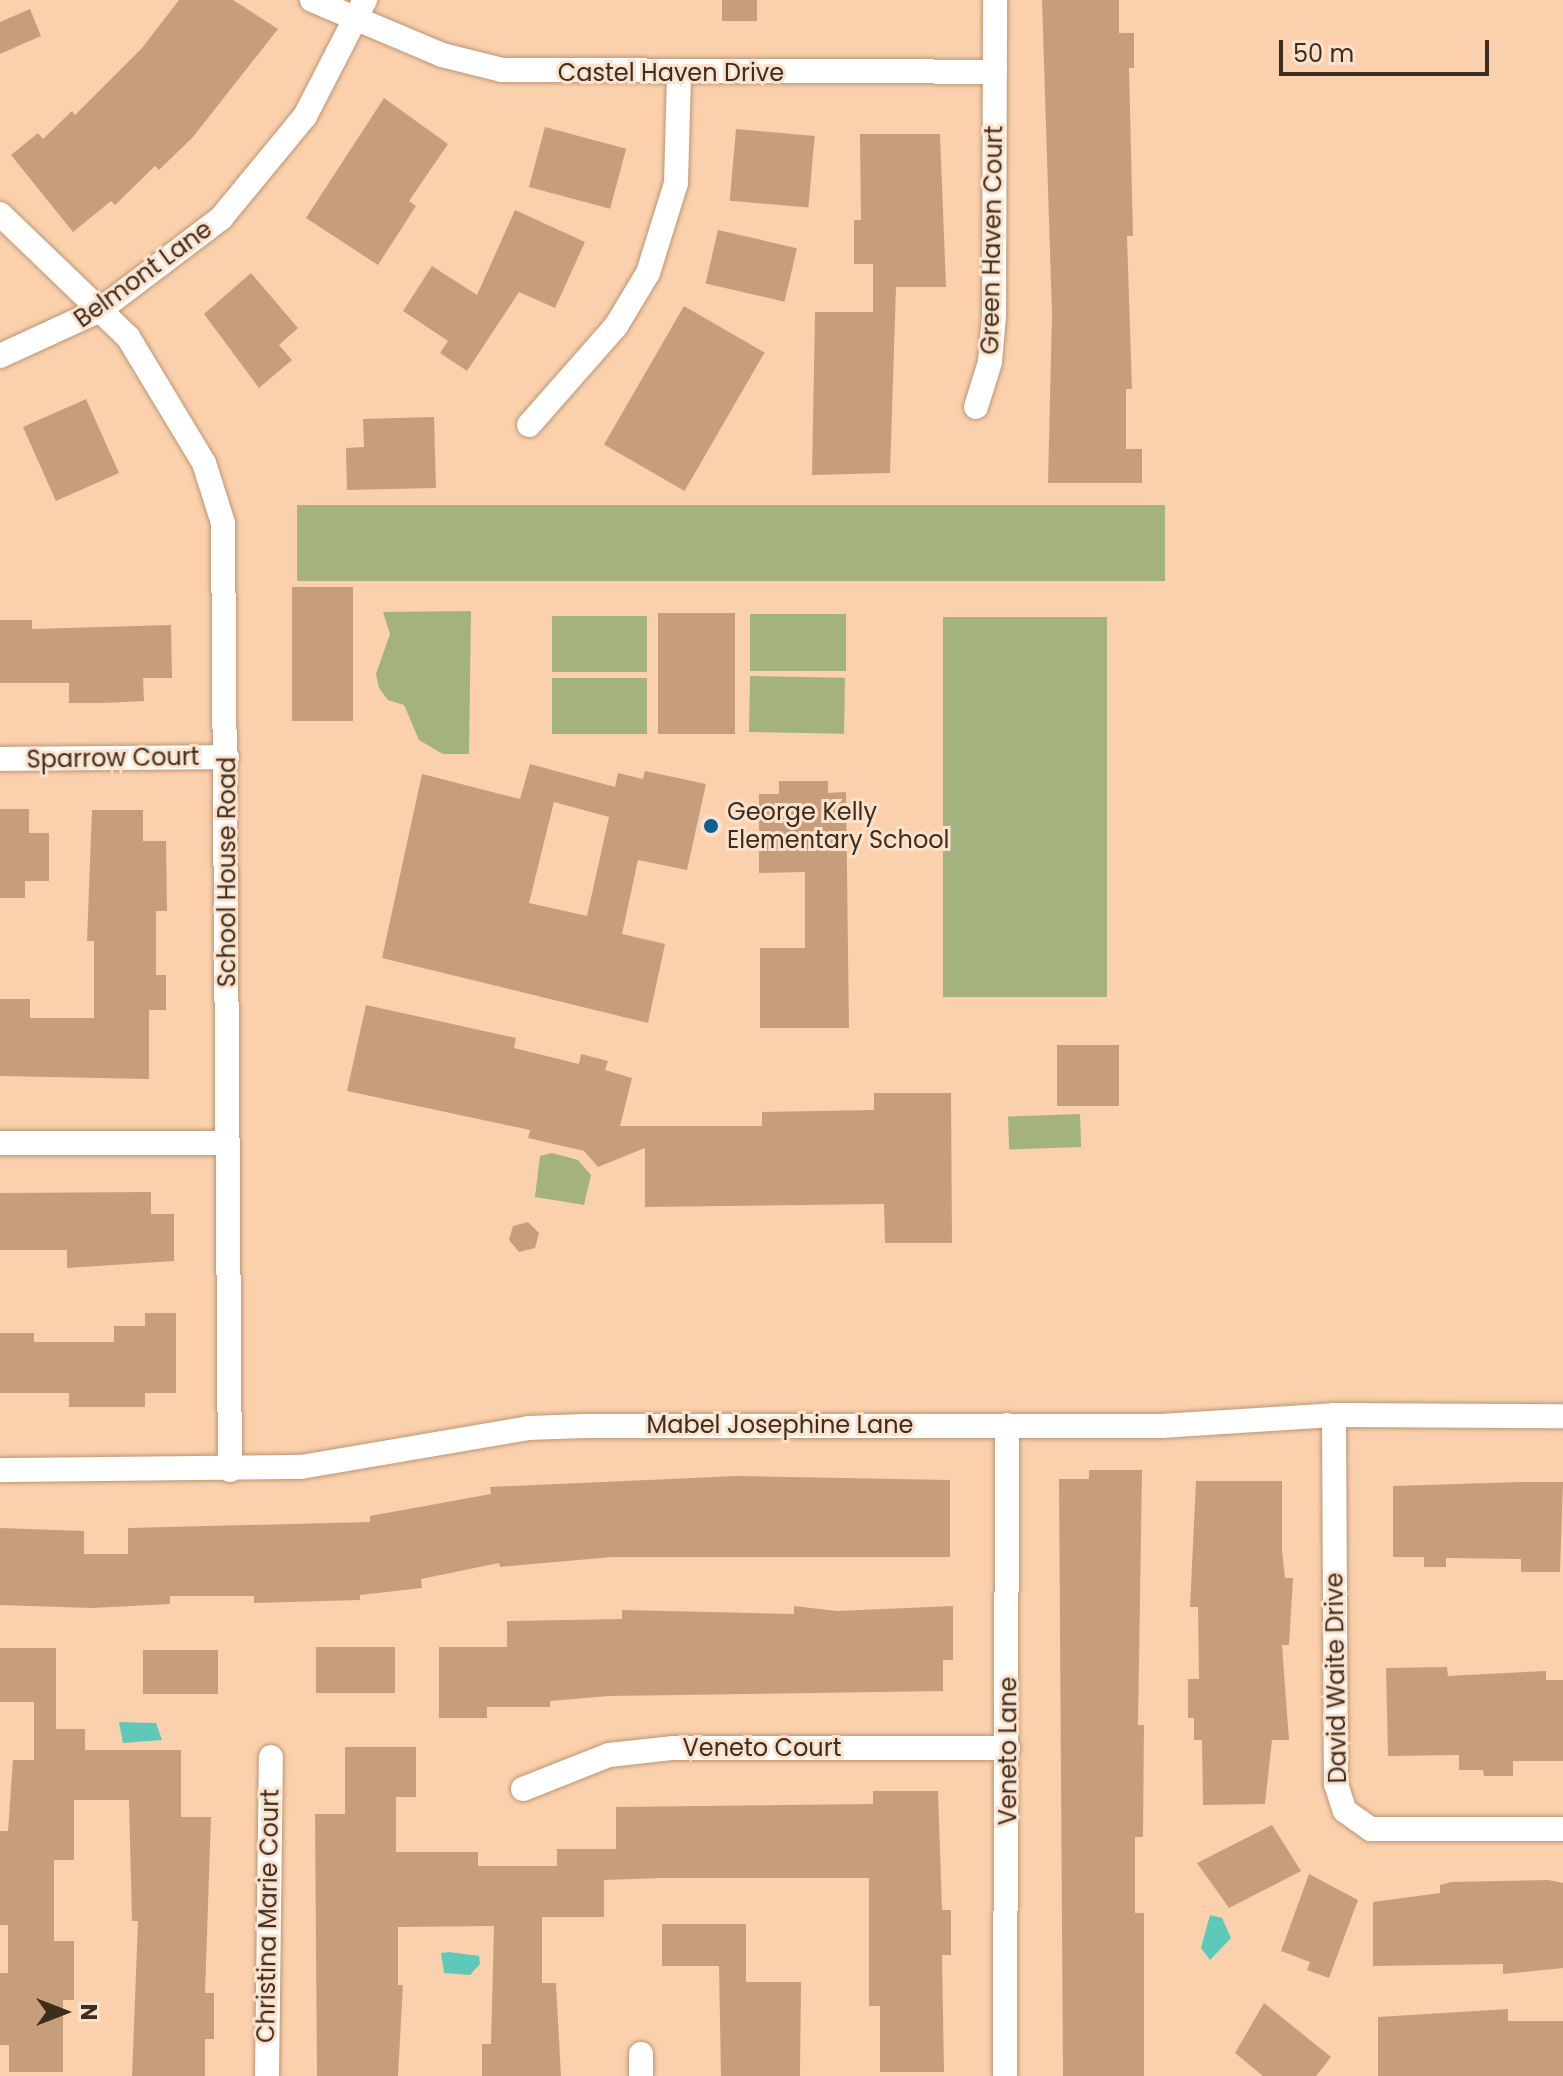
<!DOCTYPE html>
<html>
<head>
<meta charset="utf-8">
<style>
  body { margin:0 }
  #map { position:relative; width:1563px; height:2076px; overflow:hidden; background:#fbd1ad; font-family:Poppins,sans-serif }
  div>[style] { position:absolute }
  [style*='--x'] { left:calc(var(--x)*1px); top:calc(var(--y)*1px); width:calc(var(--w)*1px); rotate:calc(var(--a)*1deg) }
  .green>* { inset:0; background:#a3b27f; transform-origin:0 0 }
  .water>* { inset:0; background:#5ec9b8 }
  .building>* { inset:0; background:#c79e7c; transform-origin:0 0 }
  .roads { filter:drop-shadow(0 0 2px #bd9573) drop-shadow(0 0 2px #bd9573) }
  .minor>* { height:24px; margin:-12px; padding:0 12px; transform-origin:12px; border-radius:12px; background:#fff }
  .dots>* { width:22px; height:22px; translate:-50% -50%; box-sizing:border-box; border:4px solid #fce2cc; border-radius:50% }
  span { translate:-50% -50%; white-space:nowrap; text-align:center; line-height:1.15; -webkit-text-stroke:6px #fce2cc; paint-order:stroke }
  .street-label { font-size:24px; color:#3d2d1f }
  .poi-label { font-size:24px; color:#3d2d1f }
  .left { translate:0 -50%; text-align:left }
  .north { position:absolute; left:24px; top:1972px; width:80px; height:80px; -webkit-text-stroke:6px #fce2cc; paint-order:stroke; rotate:90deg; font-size:22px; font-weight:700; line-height:32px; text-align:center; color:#3d2d1f }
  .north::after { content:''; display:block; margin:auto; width:28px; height:36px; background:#3d2d1f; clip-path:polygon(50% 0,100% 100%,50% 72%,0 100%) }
  .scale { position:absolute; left:1279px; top:40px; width:210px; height:36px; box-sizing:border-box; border:4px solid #3d2d1f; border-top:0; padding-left:10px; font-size:24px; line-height:28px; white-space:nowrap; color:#3d2d1f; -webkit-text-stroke:6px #fce2cc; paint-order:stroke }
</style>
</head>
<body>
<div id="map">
  <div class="green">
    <div style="left:1165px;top:505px;width:76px;height:868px;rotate:90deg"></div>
    <div style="clip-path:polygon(471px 611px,469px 754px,443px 754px,419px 740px,404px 705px,388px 700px,379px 688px,376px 674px,390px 634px,383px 612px)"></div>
    <div style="left:750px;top:614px;width:96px;height:57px"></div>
    <div style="left:552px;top:616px;width:95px;height:56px"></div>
    <div style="left:1107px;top:617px;width:380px;height:164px;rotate:90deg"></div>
    <div style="left:750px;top:676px;width:95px;height:56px;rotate:1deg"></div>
    <div style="left:552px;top:678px;width:95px;height:56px"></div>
    <div style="left:1080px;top:1114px;width:33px;height:72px;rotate:88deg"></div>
    <div style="clip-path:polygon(552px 1153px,578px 1160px,591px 1175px,584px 1205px,535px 1197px,540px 1156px)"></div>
  </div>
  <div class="water">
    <div style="clip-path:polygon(119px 1722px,156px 1723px,162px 1740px,123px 1743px)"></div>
    <div style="clip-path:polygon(1210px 1915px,1222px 1918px,1231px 1938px,1210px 1960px,1201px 1948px)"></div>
    <div style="clip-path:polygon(449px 1952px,479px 1956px,480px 1964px,470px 1975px,444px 1973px,441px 1953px)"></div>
  </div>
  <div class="building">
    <div style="clip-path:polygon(179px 0,233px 0,278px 29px,193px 137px,159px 170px,155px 166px,115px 205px,111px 201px,73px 232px,11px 155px,38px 133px,43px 139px,72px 111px,75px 115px,142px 48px)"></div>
    <div style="left:722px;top:0;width:35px;height:21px"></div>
    <div style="clip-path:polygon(1042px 0,1119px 0,1119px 33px,1134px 33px,1134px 68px,1129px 68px,1133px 236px,1127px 236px,1132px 389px,1126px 389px,1126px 449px,1142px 449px,1142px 483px,1048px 483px,1052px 315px)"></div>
    <div style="clip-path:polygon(30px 9px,41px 36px,0 54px,0 22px)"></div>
    <div style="clip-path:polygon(384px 98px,448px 144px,409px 201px,416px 206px,378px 265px,306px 218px)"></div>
    <div style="left:545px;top:127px;width:84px;height:62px;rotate:15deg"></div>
    <div style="left:736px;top:129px;width:79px;height:72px;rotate:5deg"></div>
    <div style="clip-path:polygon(860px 134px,940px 134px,946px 287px,896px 287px,890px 473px,812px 475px,815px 312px,873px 312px,873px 264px,854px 264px,854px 220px,861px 220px)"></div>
    <div style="clip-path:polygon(515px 210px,585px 242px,555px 308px,519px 292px,467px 371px,440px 353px,448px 341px,403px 311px,432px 266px,477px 295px)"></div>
    <div style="left:718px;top:230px;width:81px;height:55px;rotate:13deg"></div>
    <div style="clip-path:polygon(251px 273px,298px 328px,279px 345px,292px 360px,259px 388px,204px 314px)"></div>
    <div style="left:684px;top:306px;width:93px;height:160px;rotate:30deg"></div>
    <div style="left:86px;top:399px;width:81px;height:69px;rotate:66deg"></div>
    <div style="clip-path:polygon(434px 417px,436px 488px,347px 490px,346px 448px,364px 447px,363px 419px)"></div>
    <div style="left:353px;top:587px;width:134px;height:61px;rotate:90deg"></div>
    <div style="left:658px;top:613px;width:77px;height:121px"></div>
    <div style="clip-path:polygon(0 620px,32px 620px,32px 629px,171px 625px,172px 678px,143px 678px,144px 701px,103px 703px,69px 703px,69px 683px,0 683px)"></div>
    <div style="clip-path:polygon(evenodd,530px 764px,615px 787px,618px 773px,643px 779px,645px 771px,706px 784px,687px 870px,638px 860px,622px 934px,665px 944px,648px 1023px,382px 958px,422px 774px,520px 799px,530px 764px,554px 802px,609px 817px,587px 916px,529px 903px,554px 802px)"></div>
    <div style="clip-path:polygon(779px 781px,828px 781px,828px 793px,846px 792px,849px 1028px,760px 1028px,760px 948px,805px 948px,805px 872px,759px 873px,759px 794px,779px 794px)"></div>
    <div style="clip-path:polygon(0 809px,29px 809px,29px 833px,49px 833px,49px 881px,25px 881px,25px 898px,0 898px)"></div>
    <div style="clip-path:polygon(92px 810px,143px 810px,143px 841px,166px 841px,167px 911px,156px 911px,156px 975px,166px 975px,166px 1010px,149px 1010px,149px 1079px,0 1076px,0 999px,30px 999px,30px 1018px,94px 1018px,94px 941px,87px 941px)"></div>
    <div style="clip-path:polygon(366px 1005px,516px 1038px,514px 1048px,579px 1064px,581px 1054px,608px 1061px,605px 1070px,632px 1078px,620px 1126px,762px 1126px,762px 1112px,874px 1110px,874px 1093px,951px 1093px,952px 1243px,885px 1243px,884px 1204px,645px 1207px,645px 1148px,598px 1167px,584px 1151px,528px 1138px,530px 1130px,347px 1091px)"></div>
    <div style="left:1057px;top:1045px;width:62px;height:61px"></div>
    <div style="clip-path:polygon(151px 1192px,151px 1214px,174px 1214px,174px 1261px,67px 1268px,67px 1250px,0 1250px,0 1193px)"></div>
    <div style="clip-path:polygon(528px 1222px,539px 1233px,535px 1248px,519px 1252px,509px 1240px,513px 1226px)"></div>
    <div style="clip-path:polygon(145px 1313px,176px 1313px,176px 1393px,145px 1393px,145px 1407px,69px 1407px,69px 1393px,0 1393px,0 1333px,34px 1333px,34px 1342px,114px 1342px,114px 1326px,145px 1326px)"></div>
    <div style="clip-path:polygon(1089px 1470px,1142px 1470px,1138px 1725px,1144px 1725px,1143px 1837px,1135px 1837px,1135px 1913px,1144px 1913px,1144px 2076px,1063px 2076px,1059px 1479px,1089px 1479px)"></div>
    <div style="clip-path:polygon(736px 1476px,950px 1480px,950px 1557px,612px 1557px,500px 1567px,499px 1563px,421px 1579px,422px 1588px,360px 1595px,360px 1600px,254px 1603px,254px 1596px,170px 1596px,170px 1604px,92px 1608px,0 1605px,0 1528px,84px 1531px,84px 1554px,128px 1554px,128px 1528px,370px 1522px,370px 1516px,491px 1494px,490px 1487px)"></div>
    <div style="clip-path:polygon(1196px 1481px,1282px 1481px,1282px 1551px,1285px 1578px,1293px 1578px,1289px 1645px,1282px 1645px,1289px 1740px,1272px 1740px,1265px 1804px,1203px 1805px,1202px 1740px,1194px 1740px,1194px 1718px,1188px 1718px,1188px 1679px,1199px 1679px,1198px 1607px,1190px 1607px)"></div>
    <div style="clip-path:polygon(1521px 1482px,1563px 1482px,1560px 1572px,1521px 1572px,1521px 1559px,1446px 1558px,1446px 1567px,1424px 1567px,1424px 1557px,1393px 1557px,1393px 1486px)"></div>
    <div style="clip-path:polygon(794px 1606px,837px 1611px,953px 1606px,953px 1660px,943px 1660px,943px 1691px,609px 1696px,550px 1701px,550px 1707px,487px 1707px,487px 1718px,439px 1718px,439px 1647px,507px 1647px,507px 1621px,622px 1619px,622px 1610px,794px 1614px)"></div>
    <div style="left:316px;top:1647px;width:79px;height:46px"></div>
    <div style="clip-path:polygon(0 1648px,56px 1648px,56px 1729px,85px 1729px,85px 1750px,181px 1750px,181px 1817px,211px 1817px,205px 1993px,214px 1993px,214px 2039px,205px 2039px,205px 2076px,132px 2076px,138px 1921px,132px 1921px,129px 1800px,74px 1800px,74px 1860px,54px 1860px,54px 1941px,74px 1941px,74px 2000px,63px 2000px,63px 2072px,9px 2072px,9px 2045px,0 2045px,0 1973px,8px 1973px,8px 1925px,0 1925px,0 1831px,8px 1831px,13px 1760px,34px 1760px,34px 1702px,0 1702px)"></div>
    <div style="left:143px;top:1650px;width:75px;height:44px"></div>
    <div style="clip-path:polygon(1447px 1667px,1448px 1676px,1546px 1671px,1546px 1680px,1563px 1680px,1563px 1761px,1513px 1761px,1513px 1776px,1484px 1776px,1483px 1770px,1459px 1770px,1459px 1755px,1388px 1756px,1386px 1668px)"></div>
    <div style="clip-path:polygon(345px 1747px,416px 1747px,416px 1797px,396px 1797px,396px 1852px,478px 1852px,478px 1866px,557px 1866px,557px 1849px,616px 1849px,616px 1807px,873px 1804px,873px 1791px,938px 1791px,942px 1910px,951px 1910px,951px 1955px,942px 1955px,944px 2072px,880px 2072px,880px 2006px,869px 2006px,869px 1878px,661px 1878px,604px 1880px,604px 1917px,542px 1917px,542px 1983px,556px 1983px,561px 2076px,482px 2076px,482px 2044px,491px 2044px,494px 1926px,398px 1927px,398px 1985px,403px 1985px,398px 2076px,317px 2076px,315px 1814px,345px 1814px)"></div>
    <div style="clip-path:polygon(1272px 1825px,1301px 1871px,1229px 1908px,1197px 1863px)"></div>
    <div style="clip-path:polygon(1309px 1874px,1358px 1900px,1329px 1978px,1307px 1970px,1310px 1962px,1281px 1951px)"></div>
    <div style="clip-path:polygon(1548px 1880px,1563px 1883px,1563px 1968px,1503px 1974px,1503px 1964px,1373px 1966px,1373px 1902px,1440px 1893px,1440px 1885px,1451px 1882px)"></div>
    <div style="clip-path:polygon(662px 1924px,746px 1924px,746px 1982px,801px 1982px,800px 2076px,721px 2076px,719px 1966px,662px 1966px)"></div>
    <div style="clip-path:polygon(1264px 2003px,1331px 2057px,1316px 2076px,1263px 2076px,1235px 2053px)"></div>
    <div style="clip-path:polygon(1508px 2009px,1508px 2021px,1563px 2021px,1563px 2076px,1378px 2076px,1378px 2017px)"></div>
  </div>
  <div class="roads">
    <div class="minor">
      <div style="--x:312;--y:0;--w:141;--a:22.9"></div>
      <div style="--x:442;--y:55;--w:62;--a:14"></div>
      <div style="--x:502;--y:70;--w:493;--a:0.2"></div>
      <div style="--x:0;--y:214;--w:178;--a:43.9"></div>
      <div style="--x:128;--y:337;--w:147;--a:58.9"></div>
      <div style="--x:204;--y:463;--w:63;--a:72.4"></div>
      <div style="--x:223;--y:523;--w:947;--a:89.58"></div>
      <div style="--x:0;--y:356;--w:110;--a:-24.7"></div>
      <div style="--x:100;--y:310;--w:152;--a:-37.2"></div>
      <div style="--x:221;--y:218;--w:132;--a:-50.5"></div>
      <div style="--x:305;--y:116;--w:131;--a:-62.7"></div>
      <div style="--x:976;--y:407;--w:47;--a:-72.7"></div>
      <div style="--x:990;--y:362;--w:47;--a:-85.1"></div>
      <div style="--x:994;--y:315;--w:315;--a:-89.8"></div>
      <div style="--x:529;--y:425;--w:132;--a:-48.7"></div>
      <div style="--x:616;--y:326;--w:62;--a:-58.9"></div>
      <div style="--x:648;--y:273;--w:94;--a:-72.7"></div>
      <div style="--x:676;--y:183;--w:110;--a:-88.4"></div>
      <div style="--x:0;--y:759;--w:227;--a:-0.5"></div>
      <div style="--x:0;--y:1143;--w:224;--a:0"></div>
      <div style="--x:1334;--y:1415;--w:369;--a:89.7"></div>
      <div style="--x:1336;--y:1784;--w:28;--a:72"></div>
      <div style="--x:1345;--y:1811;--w:32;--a:35"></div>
      <div style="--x:1371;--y:1829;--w:192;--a:0"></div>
      <div style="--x:0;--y:1470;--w:301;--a:-0.6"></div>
      <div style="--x:301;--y:1467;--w:230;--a:-9.7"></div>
      <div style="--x:528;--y:1428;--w:56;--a:-2"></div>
      <div style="--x:584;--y:1426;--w:577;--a:0"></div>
      <div style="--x:1161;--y:1426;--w:173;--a:-3.6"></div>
      <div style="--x:1334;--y:1415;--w:229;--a:0.3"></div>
      <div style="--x:523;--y:1789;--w:92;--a:-21.6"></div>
      <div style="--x:609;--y:1755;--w:63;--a:-6.3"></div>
      <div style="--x:672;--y:1748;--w:336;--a:0"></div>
      <div style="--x:641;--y:2054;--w:22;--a:90"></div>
      <div style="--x:267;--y:2076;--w:319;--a:-89.3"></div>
      <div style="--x:1005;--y:2076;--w:651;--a:-89.82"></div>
    </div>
  </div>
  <div class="dots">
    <div style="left:711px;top:826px;background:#086192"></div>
  </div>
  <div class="street-label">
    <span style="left:671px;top:73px">Castel Haven Drive</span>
    <span style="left:992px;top:240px;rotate:-89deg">Green Haven Court</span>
    <span style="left:143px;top:274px;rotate:-36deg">Belmont Lane</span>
    <span style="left:113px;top:758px;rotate:-1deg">Sparrow Court</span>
    <span style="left:227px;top:872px;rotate:-90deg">School House Road</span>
    <span style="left:780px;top:1425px">Mabel Josephine Lane</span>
    <span style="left:1336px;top:1678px;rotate:-91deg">David Waite Drive</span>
    <span style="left:762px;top:1748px">Veneto Court</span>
    <span style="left:1008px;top:1751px;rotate:-90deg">Veneto Lane</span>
    <span style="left:268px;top:1916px;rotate:-89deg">Christina Marie Court</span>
  </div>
  <div class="poi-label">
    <span class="left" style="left:727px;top:826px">George Kelly<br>Elementary School</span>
  </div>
  <div class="north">N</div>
  <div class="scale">50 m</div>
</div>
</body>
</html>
